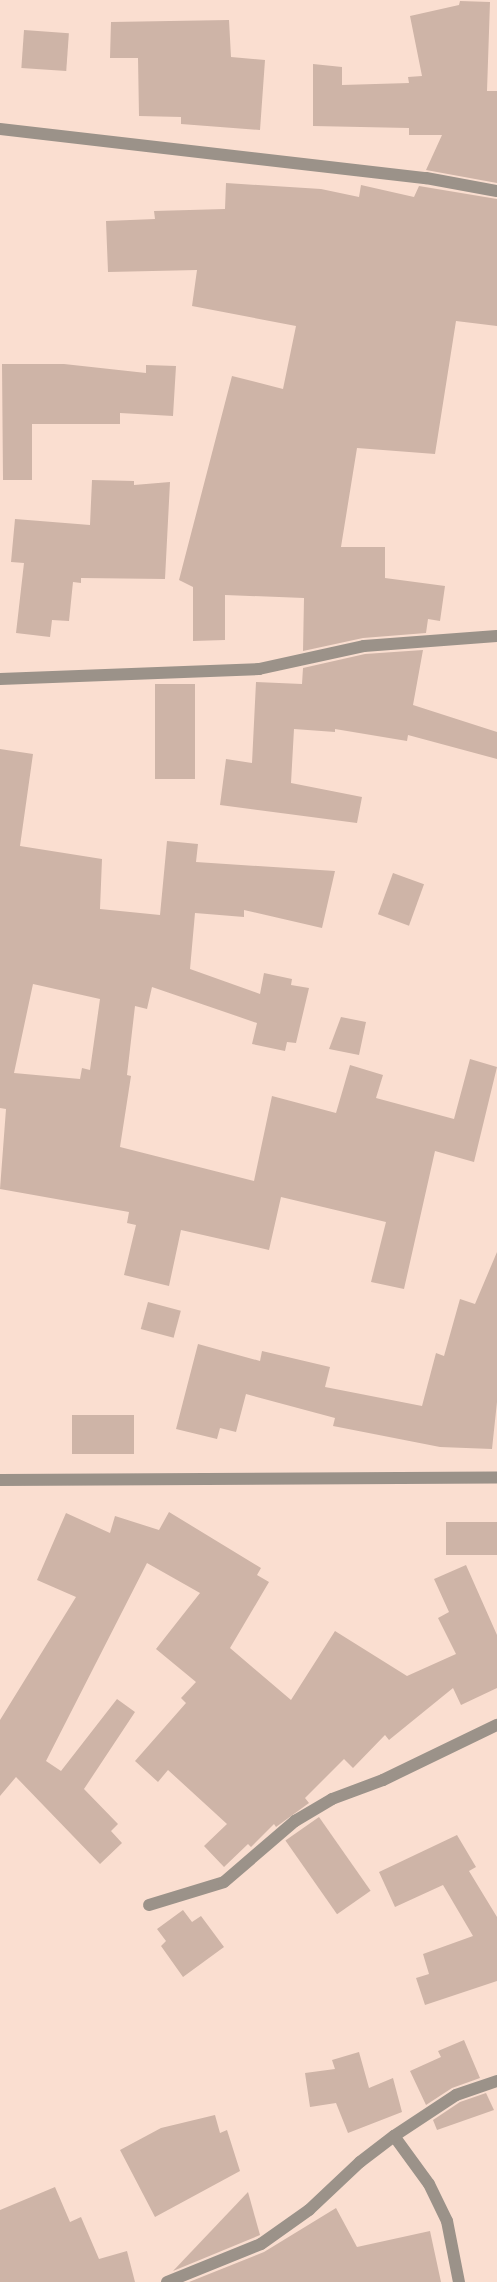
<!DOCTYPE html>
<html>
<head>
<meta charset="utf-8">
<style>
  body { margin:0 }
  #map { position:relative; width:497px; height:2282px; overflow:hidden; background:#faded0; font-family:"Noto Sans",sans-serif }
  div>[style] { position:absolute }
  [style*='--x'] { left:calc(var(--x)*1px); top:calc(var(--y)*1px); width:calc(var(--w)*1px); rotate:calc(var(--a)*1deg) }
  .building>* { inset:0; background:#ceb4a7; transform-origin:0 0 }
  .minor>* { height:12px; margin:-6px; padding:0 6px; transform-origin:6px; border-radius:6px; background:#9b9289 }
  span { translate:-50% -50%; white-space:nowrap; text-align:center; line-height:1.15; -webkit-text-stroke:4.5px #fff; paint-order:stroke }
</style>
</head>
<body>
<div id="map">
  <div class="building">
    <div style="clip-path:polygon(460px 1px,490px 2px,487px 91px,497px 91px,497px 183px,426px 170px,442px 135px,409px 135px,409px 128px,313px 126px,313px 64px,342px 67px,342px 85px,409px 83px,408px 77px,422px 76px,410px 16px,459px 5px)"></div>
    <div style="clip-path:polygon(229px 20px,231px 57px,265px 60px,260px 130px,181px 124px,181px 117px,139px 116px,138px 58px,110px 58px,111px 22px)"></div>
    <div style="left:24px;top:30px;width:45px;height:38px;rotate:4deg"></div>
    <div style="clip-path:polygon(226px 183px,321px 189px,359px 197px,361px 185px,414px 197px,419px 186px,497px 199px,497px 326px,456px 321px,435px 454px,357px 448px,341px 547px,385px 547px,385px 578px,445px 586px,440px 621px,428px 619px,426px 633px,363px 638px,303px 651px,304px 598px,225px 595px,225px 640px,193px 641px,193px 587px,179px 580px,232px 376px,283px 389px,296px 326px,192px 306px,197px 270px,108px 272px,106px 221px,155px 219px,154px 211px,225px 209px)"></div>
    <div style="clip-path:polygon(2px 364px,64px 364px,146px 373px,146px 365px,176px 366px,173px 416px,120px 413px,120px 424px,32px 424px,32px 480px,3px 480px)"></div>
    <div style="clip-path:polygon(92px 480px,134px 481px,134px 485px,170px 482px,165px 579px,81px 578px,81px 583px,73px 582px,69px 621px,52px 620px,50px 637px,16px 633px,24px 563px,11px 562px,15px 519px,90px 525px)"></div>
    <div style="clip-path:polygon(423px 650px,413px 705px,497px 732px,497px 759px,408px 735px,407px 741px,335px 729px,335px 732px,294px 729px,291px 783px,362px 797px,357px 823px,220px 805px,226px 759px,252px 763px,256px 682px,302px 684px,303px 668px,365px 654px)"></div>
    <div style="left:155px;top:684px;width:40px;height:95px"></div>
    <div style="clip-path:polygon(evenodd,0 749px,33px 754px,20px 846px,102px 859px,100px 909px,160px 915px,167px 841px,198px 844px,196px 862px,335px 871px,322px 928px,244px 910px,244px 917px,195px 913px,190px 969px,260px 994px,264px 973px,292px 979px,291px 985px,309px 988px,296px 1043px,287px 1042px,285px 1051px,252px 1044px,257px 1023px,152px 987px,147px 1009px,135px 1006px,127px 1075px,131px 1076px,120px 1147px,254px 1181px,272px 1096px,336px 1113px,350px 1065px,383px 1075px,376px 1098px,454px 1119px,470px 1059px,497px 1067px,474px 1162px,435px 1151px,404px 1289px,371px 1282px,386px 1222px,281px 1197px,269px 1250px,181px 1230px,169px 1286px,124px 1275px,136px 1225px,127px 1223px,129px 1212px,0 1189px,6px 1109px,0 1108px,0 749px,33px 984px,100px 999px,90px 1070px,82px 1068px,80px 1079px,14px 1073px,33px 984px)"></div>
    <div style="left:393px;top:873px;width:33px;height:44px;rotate:20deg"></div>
    <div style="clip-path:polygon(341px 1017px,366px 1022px,359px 1055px,329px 1049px)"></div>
    <div style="clip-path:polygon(497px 1252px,497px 1402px,492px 1449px,440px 1447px,333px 1426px,335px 1418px,246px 1394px,236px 1432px,220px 1428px,217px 1439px,176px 1429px,198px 1344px,260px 1361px,262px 1351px,330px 1367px,325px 1387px,422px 1406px,436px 1353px,444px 1356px,460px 1299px,475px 1304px)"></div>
    <div style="left:148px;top:1302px;width:34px;height:28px;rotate:15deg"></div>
    <div style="left:72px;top:1415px;width:62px;height:39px"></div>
    <div style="clip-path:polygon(169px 1512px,261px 1568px,257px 1575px,269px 1582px,230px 1648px,291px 1700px,335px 1631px,407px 1676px,456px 1654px,438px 1618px,449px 1612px,434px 1579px,466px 1565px,497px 1635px,497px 1688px,461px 1705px,453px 1688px,389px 1740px,385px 1735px,353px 1768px,344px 1759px,305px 1798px,309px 1803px,276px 1827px,274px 1824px,251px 1847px,248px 1844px,224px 1867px,204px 1846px,227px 1824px,168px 1770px,158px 1782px,135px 1761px,186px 1703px,181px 1698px,196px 1682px,156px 1649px,200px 1593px,147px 1563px,46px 1761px,61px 1771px,117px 1699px,135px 1712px,84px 1789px,118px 1824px,111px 1831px,122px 1843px,100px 1864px,16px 1777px,0 1796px,0 1720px,76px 1597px,37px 1580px,66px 1513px,110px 1533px,115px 1516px,159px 1530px)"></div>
    <div style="left:497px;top:1522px;width:33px;height:51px;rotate:90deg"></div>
    <div style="left:319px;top:1817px;width:90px;height:41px;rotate:55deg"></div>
    <div style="clip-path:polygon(457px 1835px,476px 1867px,469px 1871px,497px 1917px,497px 1981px,425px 2005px,416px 1978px,429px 1974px,423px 1954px,473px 1936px,443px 1885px,395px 1907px,379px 1872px)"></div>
    <div style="clip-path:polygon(183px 1910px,192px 1922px,201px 1916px,224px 1947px,183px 1977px,161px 1946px,166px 1941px,157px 1929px)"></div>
    <div style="clip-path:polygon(464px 2040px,480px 2078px,452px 2088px,426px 2105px,410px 2071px,441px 2057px,438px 2051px)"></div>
    <div style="clip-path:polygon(359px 2052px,369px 2088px,393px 2078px,402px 2112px,348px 2133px,336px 2103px,310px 2107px,305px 2073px,335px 2069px,332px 2060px)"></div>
    <div style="clip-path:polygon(486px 2093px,494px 2110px,437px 2130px,433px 2120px,460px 2102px)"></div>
    <div style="clip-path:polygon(215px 2115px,220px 2133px,227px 2130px,240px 2171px,155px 2217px,120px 2150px,161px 2128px)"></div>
    <div style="clip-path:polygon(55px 2187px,70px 2222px,81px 2217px,99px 2259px,127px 2251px,135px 2282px,0 2282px,0 2210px)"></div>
    <div style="clip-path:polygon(248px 2192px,260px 2235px,173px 2271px)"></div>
    <div style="clip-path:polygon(336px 2208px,357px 2247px,430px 2231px,441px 2282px,189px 2282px,264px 2252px)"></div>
  </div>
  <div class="minor">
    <div style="--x:0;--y:129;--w:429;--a:6.6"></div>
    <div style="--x:426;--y:178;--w:72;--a:10.4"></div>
    <div style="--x:0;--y:679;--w:259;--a:-2.2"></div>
    <div style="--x:259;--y:669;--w:107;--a:-12.4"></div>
    <div style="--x:364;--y:646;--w:133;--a:-4.3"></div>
    <div style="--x:0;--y:1480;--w:497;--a:-0.3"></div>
    <div style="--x:149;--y:1905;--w:78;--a:-17"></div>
    <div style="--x:224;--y:1882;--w:94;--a:-40.7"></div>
    <div style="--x:295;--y:1821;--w:43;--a:-30.7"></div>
    <div style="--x:332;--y:1799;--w:54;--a:-20.4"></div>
    <div style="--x:383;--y:1780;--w:127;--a:-25.8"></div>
    <div style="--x:394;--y:2136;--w:59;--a:53.9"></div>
    <div style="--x:429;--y:2184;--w:41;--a:64.1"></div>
    <div style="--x:447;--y:2221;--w:62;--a:78.9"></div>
    <div style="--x:167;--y:2282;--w:101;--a:-22"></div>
    <div style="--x:261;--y:2244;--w:59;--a:-35.3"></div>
    <div style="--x:309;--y:2210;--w:70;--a:-43.3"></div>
    <div style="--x:360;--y:2162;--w:43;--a:-37.4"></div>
    <div style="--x:394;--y:2136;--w:74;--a:-33.5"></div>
    <div style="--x:456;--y:2095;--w:43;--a:-18.9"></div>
  </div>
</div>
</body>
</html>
